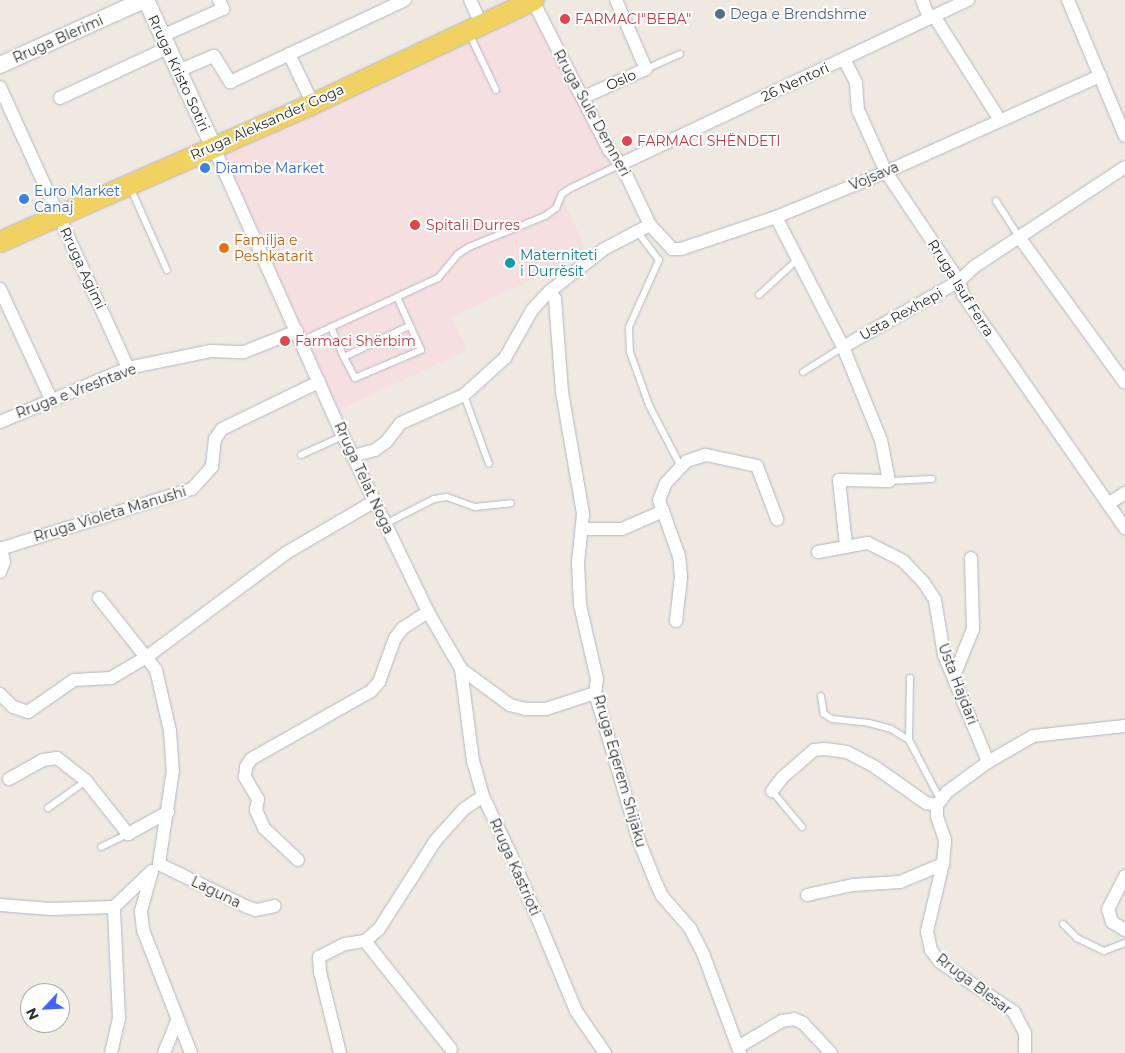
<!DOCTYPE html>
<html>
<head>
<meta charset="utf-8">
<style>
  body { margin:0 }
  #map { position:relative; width:1125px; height:1053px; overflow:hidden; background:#efe9e1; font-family:Montserrat,sans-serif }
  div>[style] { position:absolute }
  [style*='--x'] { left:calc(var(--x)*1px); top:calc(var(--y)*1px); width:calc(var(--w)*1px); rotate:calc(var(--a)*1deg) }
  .medical>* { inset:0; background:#f5dfe0 }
  .roads { filter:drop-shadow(0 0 1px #b4b7c1) drop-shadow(0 0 1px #b4b7c1) }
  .service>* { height:6px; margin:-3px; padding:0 3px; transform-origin:3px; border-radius:3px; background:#fff }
  .minor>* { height:12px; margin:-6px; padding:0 6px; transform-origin:6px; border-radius:6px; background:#fff }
  .tertiary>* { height:16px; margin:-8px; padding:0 8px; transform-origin:8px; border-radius:8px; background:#fff }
  .primary>* { height:20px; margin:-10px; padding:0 10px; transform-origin:10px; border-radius:10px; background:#f2d163 }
  .dots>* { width:14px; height:14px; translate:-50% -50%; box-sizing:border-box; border:2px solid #fff; border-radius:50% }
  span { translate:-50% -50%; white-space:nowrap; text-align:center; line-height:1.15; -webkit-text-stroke:4px #fff; paint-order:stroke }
  .service-label { font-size:14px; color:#4e5e75 }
  .left { translate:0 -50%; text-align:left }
  .health-label { font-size:14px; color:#be3a42 }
  .street-label { font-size:14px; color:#2e2e2e }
  .shop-label { font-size:14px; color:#366cbe }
  .food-label { font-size:14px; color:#c56008 }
  .culture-label { font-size:14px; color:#0d838f }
  .north { position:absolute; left:20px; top:983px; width:50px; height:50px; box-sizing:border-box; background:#fff; border:1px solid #ababab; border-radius:50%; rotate:245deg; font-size:14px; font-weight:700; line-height:20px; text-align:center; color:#2e2e2e }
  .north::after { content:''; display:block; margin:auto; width:18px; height:22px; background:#4264fb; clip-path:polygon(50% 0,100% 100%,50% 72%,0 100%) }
</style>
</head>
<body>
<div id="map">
  <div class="medical">
    <div style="clip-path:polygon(533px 12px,623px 169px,562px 197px,588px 254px,452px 317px,467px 350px,339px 410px,222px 152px)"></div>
  </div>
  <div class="roads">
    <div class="service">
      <div style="--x:469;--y:33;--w:63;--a:64.7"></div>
      <div style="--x:646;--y:69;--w:37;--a:-24"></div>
      <div style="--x:130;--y:187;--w:91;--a:66"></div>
      <div style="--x:996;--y:201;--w:43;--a:57.4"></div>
      <div style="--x:637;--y:231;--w:36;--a:53"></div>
      <div style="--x:659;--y:260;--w:73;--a:114.1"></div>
      <div style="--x:629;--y:327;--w:25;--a:88"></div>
      <div style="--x:630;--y:352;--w:56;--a:70.3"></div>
      <div style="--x:649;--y:405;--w:70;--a:62.7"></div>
      <div style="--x:759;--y:295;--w:50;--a:-42.6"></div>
      <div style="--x:397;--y:297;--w:45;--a:-24.9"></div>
      <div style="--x:438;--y:278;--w:31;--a:-50"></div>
      <div style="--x:458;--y:254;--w:13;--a:-32"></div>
      <div style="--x:469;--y:247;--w:82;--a:-22.2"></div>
      <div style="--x:545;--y:216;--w:14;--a:-36"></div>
      <div style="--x:556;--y:208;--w:15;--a:-67"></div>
      <div style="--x:562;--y:194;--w:11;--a:-34"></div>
      <div style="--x:571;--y:188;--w:55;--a:-25.6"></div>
      <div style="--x:331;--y:327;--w:33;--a:67"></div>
      <div style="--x:344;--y:357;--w:72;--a:-25.5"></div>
      <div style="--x:301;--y:341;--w:106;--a:-24.6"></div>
      <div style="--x:397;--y:297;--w:58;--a:65.6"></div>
      <div style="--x:421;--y:350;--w:72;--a:157"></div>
      <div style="--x:355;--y:378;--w:24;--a:-118"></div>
      <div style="--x:803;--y:372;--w:47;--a:-32"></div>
      <div style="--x:464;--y:395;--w:73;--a:70.1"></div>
      <div style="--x:301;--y:455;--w:46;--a:-24.3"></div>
      <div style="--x:889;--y:481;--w:43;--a:-2.7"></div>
      <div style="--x:385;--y:524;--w:55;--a:-27"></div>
      <div style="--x:434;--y:499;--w:13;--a:-9"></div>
      <div style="--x:447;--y:497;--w:30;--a:20"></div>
      <div style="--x:475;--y:507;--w:36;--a:-6"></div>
      <div style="--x:821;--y:696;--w:18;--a:81"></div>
      <div style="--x:824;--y:714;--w:9;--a:32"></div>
      <div style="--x:832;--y:719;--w:37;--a:6"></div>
      <div style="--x:869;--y:723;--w:23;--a:15"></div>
      <div style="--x:891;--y:729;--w:21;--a:31"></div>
      <div style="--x:909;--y:740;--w:67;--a:62.3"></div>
      <div style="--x:909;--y:740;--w:62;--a:-89.1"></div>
      <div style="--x:772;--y:791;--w:47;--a:50.2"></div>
      <div style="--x:48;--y:808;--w:47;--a:-35.4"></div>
      <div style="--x:101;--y:847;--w:30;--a:-26"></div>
      <div style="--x:1063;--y:924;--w:20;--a:45"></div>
      <div style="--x:1077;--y:938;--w:30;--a:26"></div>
      <div style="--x:1104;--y:951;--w:22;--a:-21"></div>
    </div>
    <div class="minor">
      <div style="--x:470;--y:0;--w:26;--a:65"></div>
      <div style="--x:922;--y:0;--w:18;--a:68"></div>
      <div style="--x:1068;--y:0;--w:147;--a:67.3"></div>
      <div style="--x:533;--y:1;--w:167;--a:63"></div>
      <div style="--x:609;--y:150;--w:18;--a:49"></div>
      <div style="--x:621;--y:164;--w:68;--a:64.6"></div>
      <div style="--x:650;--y:225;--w:33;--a:47"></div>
      <div style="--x:672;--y:249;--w:9;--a:0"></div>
      <div style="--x:681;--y:249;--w:100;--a:-18.6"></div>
      <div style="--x:776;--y:217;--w:119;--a:-22.2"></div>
      <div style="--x:886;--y:172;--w:235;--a:-24.2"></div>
      <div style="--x:934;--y:16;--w:123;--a:57.6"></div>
      <div style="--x:162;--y:36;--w:67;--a:-23.9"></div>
      <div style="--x:223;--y:9;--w:10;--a:-114"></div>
      <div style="--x:289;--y:54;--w:55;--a:64.4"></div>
      <div style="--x:844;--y:59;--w:27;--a:63"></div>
      <div style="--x:856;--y:83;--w:27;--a:86"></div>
      <div style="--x:858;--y:110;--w:68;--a:65.7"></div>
      <div style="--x:886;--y:172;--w:131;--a:56.2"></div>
      <div style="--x:959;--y:281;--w:15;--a:74"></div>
      <div style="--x:963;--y:295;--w:284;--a:55.2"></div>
      <div style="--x:178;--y:71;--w:39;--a:-23"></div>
      <div style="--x:214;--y:56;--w:31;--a:58"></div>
      <div style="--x:230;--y:82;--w:193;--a:-25.1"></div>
      <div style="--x:0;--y:87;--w:309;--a:65.5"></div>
      <div style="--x:60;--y:98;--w:118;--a:-25"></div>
      <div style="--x:582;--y:98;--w:70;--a:-24.4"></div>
      <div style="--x:646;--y:69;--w:75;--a:-113.5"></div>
      <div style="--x:213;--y:146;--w:318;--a:65.9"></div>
      <div style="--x:343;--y:436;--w:195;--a:64.2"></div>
      <div style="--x:428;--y:612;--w:66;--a:59.9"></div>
      <div style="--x:461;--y:669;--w:61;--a:36.3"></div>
      <div style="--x:510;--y:705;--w:16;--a:14"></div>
      <div style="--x:526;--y:709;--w:20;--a:0"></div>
      <div style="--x:546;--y:709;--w:52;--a:-18.1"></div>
      <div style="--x:621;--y:164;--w:384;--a:-25.3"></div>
      <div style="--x:776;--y:217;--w:146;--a:62.7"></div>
      <div style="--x:843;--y:347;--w:100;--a:67.8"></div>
      <div style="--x:881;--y:440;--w:42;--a:79"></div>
      <div style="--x:889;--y:481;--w:50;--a:-178.9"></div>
      <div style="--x:839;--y:480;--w:66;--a:83.9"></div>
      <div style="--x:1019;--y:237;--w:180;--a:54"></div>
      <div style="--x:0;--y:289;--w:121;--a:65.1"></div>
      <div style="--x:550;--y:291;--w:9;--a:58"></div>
      <div style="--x:555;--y:299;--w:93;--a:85.7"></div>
      <div style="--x:562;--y:392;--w:124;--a:80.2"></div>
      <div style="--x:583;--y:514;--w:49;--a:95.8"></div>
      <div style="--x:578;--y:563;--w:42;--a:87.3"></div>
      <div style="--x:580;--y:605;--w:76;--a:77.1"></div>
      <div style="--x:597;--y:679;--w:14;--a:98"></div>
      <div style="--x:595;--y:693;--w:154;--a:73.4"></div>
      <div style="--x:639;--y:841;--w:45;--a:68"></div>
      <div style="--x:656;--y:883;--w:14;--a:65"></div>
      <div style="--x:662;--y:896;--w:43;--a:48.8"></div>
      <div style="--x:690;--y:928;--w:31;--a:63"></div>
      <div style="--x:704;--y:956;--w:103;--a:69.6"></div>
      <div style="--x:843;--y:347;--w:133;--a:-29.6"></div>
      <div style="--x:959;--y:281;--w:21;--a:-43"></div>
      <div style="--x:974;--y:267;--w:181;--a:-33.5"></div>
      <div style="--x:0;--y:422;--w:139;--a:-22.9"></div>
      <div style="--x:128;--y:368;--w:85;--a:-11.6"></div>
      <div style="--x:211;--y:351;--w:33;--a:2"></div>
      <div style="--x:244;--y:352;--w:57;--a:-21.6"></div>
      <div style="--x:353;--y:456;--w:23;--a:-15"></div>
      <div style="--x:375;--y:450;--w:14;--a:-36"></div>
      <div style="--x:386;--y:442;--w:24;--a:-52"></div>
      <div style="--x:401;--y:423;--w:69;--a:-24"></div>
      <div style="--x:464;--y:395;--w:55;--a:-42.1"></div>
      <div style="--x:505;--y:358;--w:55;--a:-60.6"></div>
      <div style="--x:532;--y:310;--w:26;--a:-47"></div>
      <div style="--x:550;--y:291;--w:68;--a:-37.9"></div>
      <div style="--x:604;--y:249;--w:52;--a:-27.6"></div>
      <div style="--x:1108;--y:504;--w:20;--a:-33"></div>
      <div style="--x:583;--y:529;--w:39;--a:0"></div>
      <div style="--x:622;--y:529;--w:45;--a:-23.7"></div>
      <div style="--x:0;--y:549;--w:201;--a:-17.4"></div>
      <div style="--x:192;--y:489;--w:30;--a:-48"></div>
      <div style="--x:212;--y:467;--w:28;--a:-84"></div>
      <div style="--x:215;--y:439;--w:12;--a:-55"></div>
      <div style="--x:222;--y:429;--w:108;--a:-25.9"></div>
      <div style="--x:818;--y:552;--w:51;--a:-10.2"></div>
      <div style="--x:868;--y:543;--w:39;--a:27"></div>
      <div style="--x:903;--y:561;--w:30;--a:46"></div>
      <div style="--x:924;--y:583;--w:20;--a:57"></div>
      <div style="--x:935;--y:600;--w:56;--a:80.7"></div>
      <div style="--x:944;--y:655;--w:116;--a:67.6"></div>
      <div style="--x:0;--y:572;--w:11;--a:-68"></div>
      <div style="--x:4;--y:562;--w:14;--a:-102"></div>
      <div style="--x:99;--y:598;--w:92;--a:51.6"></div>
      <div style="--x:156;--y:670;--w:63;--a:77.1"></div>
      <div style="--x:170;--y:731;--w:39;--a:86"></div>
      <div style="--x:173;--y:770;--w:95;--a:98.5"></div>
      <div style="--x:676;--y:621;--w:44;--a:-83.5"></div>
      <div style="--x:681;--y:577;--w:21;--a:-95"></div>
      <div style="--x:679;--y:556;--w:59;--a:-109.7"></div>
      <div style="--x:659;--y:500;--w:18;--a:-68"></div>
      <div style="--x:666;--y:483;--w:22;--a:-47"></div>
      <div style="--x:681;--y:467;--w:8;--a:-45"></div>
      <div style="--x:687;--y:461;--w:20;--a:-18"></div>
      <div style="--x:706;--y:455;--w:52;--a:12.2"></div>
      <div style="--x:757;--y:466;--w:57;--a:69.3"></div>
      <div style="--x:461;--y:669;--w:93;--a:82.6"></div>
      <div style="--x:473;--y:761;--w:36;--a:74"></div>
      <div style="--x:483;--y:796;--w:68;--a:64.6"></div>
      <div style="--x:512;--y:857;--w:167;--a:67.4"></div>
      <div style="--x:576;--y:1011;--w:51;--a:55.4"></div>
      <div style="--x:954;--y:676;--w:51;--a:-68"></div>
      <div style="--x:973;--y:629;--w:71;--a:-91.6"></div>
      <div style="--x:0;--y:694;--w:18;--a:45"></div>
      <div style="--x:13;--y:707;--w:16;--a:18"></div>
      <div style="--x:28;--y:712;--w:56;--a:-34.8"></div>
      <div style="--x:74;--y:680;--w:37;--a:-3"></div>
      <div style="--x:111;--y:678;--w:43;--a:-30.7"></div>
      <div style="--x:148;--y:656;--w:172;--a:-36.7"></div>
      <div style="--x:286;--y:553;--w:103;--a:-30.3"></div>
      <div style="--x:9;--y:779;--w:39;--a:-29"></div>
      <div style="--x:43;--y:760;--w:14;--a:-8"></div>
      <div style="--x:57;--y:758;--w:37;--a:38"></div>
      <div style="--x:86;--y:781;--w:68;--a:51.6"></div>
      <div style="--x:128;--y:834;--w:46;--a:-28.8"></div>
      <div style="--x:772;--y:791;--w:18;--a:-52"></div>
      <div style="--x:783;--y:777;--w:41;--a:-41.1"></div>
      <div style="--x:814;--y:750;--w:11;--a:-5"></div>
      <div style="--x:825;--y:749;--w:22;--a:8"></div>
      <div style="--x:847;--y:752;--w:32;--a:28"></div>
      <div style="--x:875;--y:767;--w:62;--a:35.2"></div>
      <div style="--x:926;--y:803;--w:11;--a:10"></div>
      <div style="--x:298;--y:860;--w:47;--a:-136.7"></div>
      <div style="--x:264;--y:828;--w:20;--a:-114"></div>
      <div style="--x:256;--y:810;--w:11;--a:-80"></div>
      <div style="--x:258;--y:799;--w:26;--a:-121"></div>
      <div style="--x:245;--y:777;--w:10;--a:-84"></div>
      <div style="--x:246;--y:767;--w:9;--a:-58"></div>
      <div style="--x:251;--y:759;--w:138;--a:-29.5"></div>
      <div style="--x:371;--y:691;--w:12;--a:-48"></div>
      <div style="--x:379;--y:682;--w:47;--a:-70"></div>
      <div style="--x:395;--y:638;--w:13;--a:-51"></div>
      <div style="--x:403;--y:628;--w:30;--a:-33"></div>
      <div style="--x:159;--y:864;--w:98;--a:26"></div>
      <div style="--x:247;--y:907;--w:9;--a:18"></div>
      <div style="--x:256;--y:910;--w:19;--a:-12"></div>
      <div style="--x:152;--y:871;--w:41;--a:105.4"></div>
      <div style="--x:141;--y:911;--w:19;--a:84"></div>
      <div style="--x:143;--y:930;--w:132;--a:68.7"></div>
      <div style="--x:1125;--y:876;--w:37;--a:117"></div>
      <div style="--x:1108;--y:909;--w:14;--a:73"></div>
      <div style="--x:1112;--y:922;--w:15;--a:32"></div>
      <div style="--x:807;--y:895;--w:47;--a:-12.3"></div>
      <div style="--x:853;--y:885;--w:47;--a:-3.7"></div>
      <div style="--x:900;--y:882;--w:47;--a:-22.7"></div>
      <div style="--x:0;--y:905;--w:51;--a:4.5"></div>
      <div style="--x:51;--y:909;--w:63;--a:-1.8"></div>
      <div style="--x:114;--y:907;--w:52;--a:-43.5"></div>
      <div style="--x:365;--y:941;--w:138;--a:51.5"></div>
      <div style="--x:738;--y:1047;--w:51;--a:-30.6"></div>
      <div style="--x:782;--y:1021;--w:12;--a:-9"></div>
      <div style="--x:794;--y:1019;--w:10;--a:24"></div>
      <div style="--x:803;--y:1023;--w:41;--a:47"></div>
      <div style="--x:111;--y:1053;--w:35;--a:-77"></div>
      <div style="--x:119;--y:1019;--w:112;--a:-92.6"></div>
      <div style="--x:164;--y:1053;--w:35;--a:-68"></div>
      <div style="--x:340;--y:1053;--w:83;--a:-103.9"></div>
      <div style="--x:320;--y:972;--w:15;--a:-94"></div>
      <div style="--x:319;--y:957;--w:29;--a:-27"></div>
      <div style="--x:345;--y:944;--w:20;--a:-9"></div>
      <div style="--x:365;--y:941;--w:18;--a:-41"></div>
      <div style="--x:379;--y:929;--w:106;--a:-57.4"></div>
      <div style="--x:436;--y:840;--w:42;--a:-47.9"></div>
      <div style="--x:464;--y:809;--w:23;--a:-34"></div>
      <div style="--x:1025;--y:1053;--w:20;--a:-90"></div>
      <div style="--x:1025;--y:1033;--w:24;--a:-118"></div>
      <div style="--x:1014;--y:1012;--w:89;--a:-146"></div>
      <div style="--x:940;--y:962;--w:15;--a:-127"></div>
      <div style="--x:931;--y:950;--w:19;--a:-102"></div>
      <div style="--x:927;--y:931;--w:69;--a:-76.6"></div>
      <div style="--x:943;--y:864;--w:24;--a:-85"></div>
      <div style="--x:945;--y:840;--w:24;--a:-109"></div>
      <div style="--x:937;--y:817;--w:12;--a:-90"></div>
      <div style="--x:937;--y:805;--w:16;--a:-52"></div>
      <div style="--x:947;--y:792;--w:51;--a:-36.2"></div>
      <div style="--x:988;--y:762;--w:52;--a:-30"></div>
      <div style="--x:1033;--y:736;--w:93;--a:-6.2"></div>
    </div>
    <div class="tertiary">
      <div style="--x:146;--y:0;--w:161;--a:65.3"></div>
      <div style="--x:0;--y:65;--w:158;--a:-24.3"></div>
    </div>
    <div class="primary">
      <div style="--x:0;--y:242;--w:342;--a:-23.8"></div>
      <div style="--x:313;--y:104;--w:244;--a:-25.2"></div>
    </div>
  </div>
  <div class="dots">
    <div style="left:720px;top:14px;background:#5c6f8a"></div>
    <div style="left:565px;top:19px;background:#e0444e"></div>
    <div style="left:627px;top:141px;background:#e0444e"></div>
    <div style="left:205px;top:168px;background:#3f7fe0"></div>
    <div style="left:24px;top:199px;background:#3f7fe0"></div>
    <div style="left:415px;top:225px;background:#e0444e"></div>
    <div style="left:224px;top:248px;background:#e8710a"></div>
    <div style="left:510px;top:263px;background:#0f9aa8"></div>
    <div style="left:285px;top:341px;background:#e0444e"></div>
  </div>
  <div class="service-label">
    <span class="left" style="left:730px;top:14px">Dega e Brendshme</span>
  </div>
  <div class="health-label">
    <span class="left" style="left:575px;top:19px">FARMACI"BEBA"</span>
    <span class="left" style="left:637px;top:141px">FARMACI SHËNDETI</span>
    <span class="left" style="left:426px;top:225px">Spitali Durres</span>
    <span class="left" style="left:295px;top:341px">Farmaci Shërbim</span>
  </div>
  <div class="street-label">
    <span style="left:58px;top:39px;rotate:-24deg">Rruga Blerimi</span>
    <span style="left:179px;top:73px;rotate:65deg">Rruga Kristo Sotiri</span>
    <span style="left:621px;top:80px;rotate:-24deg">Oslo</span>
    <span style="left:795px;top:82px;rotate:-25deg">26 Nentori</span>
    <span style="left:592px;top:113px;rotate:61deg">Rruga Sule Demneri</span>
    <span style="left:267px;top:122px;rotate:-24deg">Rruga Aleksander Goga</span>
    <span style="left:874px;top:176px;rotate:-23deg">Vojsava</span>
    <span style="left:83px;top:268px;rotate:65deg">Rruga Agimi</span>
    <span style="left:961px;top:288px;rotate:58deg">Rruga Isuf Ferra</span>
    <span style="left:901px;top:314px;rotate:-29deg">Usta Rexhepi</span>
    <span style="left:76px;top:391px;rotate:-21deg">Rruga e Vreshtave</span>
    <span style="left:364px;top:478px;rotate:65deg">Rruga Telat Noga</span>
    <span style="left:110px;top:514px;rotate:-17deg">Rruga Violeta Manushi</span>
    <span style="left:958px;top:684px;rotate:69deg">Usta Hajdari</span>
    <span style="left:620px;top:771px;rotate:74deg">Rruga Eqerem Shijaku</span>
    <span style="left:515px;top:867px;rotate:66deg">Rruga Kastrioti</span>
    <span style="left:216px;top:892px;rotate:26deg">Laguna</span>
    <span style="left:974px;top:984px;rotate:37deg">Rruga Blesar</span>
  </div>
  <div class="shop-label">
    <span class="left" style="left:215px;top:168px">Diambe Market</span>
    <span class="left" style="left:34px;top:199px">Euro Market<br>Canaj</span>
  </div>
  <div class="food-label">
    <span class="left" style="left:234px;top:248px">Familja e<br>Peshkatarit</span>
  </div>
  <div class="culture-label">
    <span class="left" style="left:520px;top:263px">Materniteti<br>i Durrësit</span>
  </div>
  <div class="north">N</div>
</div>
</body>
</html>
